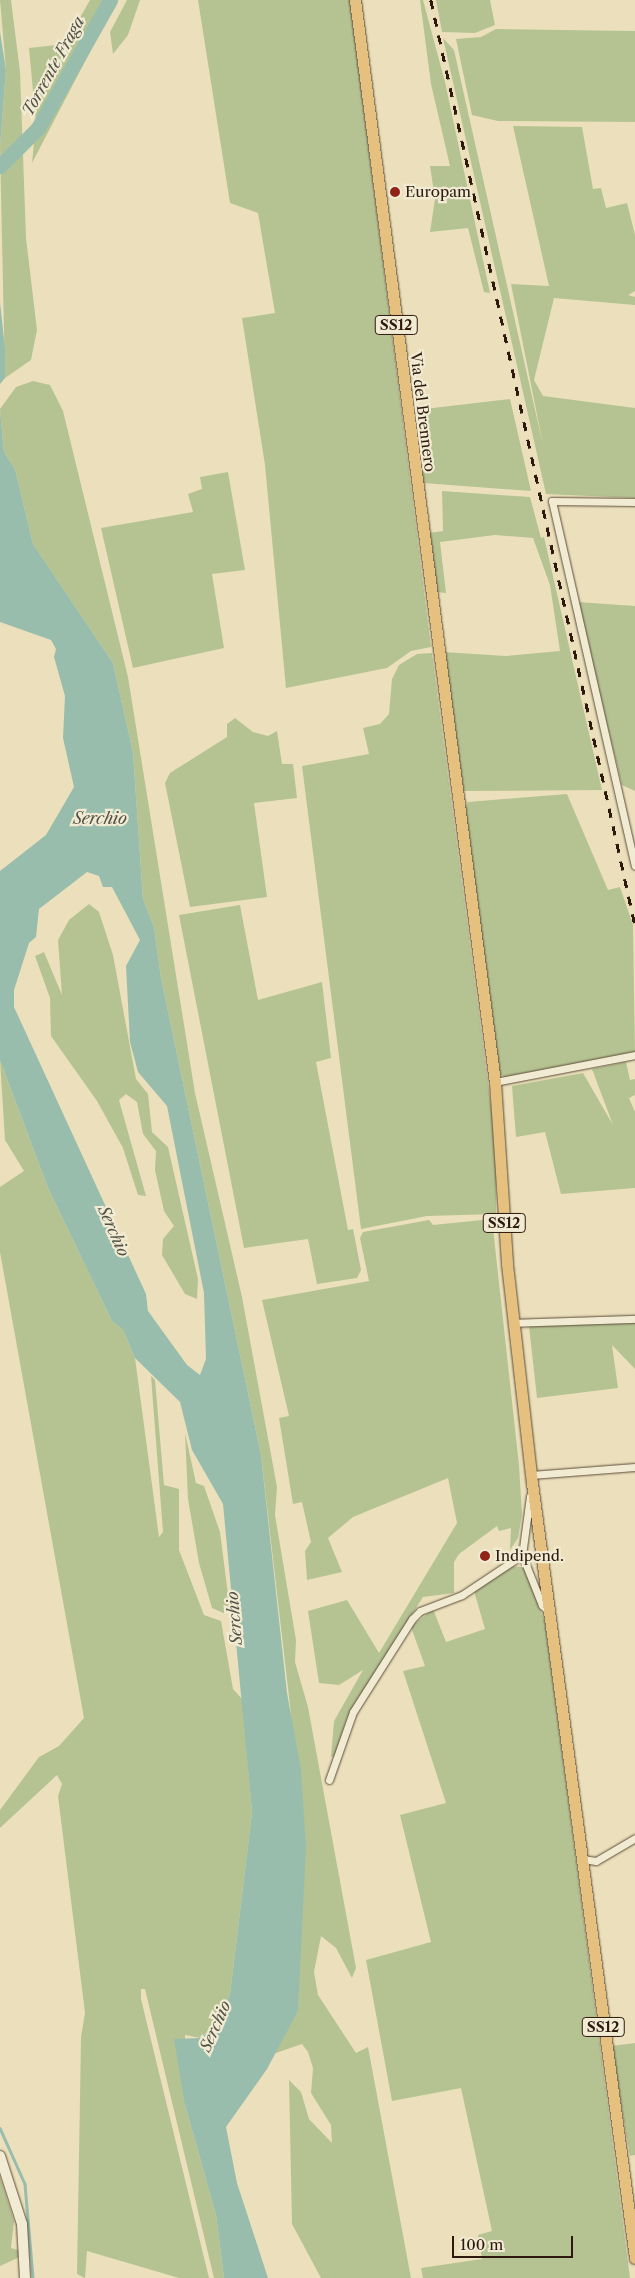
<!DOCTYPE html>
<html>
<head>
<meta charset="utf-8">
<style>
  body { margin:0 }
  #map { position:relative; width:635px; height:2278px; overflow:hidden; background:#ebe0bb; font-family:"Libre Caslon Text",serif }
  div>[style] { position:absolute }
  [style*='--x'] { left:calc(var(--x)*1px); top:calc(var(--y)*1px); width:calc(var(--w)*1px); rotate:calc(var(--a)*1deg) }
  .green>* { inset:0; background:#b5c392 }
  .water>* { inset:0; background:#98bdad }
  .stream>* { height:2.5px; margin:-1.25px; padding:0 1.25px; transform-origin:1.25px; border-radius:1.25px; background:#98bdad }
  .river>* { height:15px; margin:-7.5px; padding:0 7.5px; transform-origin:7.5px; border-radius:7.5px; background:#98bdad }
  .roads { filter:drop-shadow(0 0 1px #5c4b39) drop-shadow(0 0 1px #5c4b39) }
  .street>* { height:7px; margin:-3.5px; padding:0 3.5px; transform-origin:3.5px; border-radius:3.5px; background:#f2ebd3 }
  .secondary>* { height:10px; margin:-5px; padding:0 5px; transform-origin:5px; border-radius:5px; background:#f2ebd3 }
  .primary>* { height:11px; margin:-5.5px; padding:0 5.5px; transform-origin:5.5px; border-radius:5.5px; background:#e6c07e }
  .rail>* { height:2.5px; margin-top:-1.25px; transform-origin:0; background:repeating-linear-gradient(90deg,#2d190e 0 9px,transparent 0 18px) }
  .dots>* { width:14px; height:14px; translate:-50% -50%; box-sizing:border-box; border:2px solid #f2ebd3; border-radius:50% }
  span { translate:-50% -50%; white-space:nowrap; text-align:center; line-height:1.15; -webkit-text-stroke:4.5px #f2ebd3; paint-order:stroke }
  .shield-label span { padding:1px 4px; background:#f2ebd3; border:1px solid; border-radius:4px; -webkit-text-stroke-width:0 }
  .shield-label { font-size:14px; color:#2d190e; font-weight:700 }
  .poi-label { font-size:15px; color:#2d190e }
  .left { translate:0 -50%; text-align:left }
  .street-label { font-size:15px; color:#2d190e }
  .water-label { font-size:16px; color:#525246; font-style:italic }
  .scale { position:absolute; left:452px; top:2236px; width:121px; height:22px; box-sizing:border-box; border:2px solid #2d190e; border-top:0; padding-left:6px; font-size:15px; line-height:18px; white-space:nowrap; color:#2d190e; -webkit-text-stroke:4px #f2ebd3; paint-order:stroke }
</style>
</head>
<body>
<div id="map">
  <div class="green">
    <div style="clip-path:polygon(0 0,11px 0,20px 72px,26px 238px,37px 330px,31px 360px,5px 378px,0 147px,6px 70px)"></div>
    <div style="clip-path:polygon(90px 0,117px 0,32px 163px,36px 123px,29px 48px,65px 44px)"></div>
    <div style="clip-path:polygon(127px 0,140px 0,128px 35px,113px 54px,110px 32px)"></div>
    <div style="clip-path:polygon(198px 0,350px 0,431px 647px,411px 651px,387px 668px,286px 688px,265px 465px,242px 318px,275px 313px,258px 213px,230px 203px)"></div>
    <div style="clip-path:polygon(420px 0,423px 0,445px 82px,490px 293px,484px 292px,468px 228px,430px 232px,435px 199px,430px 166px,450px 166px,431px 84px)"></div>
    <div style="clip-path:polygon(436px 0,490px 0,495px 25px,475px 33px,442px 32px)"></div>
    <div style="clip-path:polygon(496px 29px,635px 31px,635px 122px,498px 121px,472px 115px,456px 39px,481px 37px)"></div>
    <div style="clip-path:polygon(443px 38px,454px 50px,543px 445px,511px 284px,549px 286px,513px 126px,582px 127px,593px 189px,601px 188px,606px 208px,627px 203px,635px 235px,635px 291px,628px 295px,635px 297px,635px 305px,554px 298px,534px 380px,543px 396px,635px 408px,635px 498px,546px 494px)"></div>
    <div style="clip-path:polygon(33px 381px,50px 385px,63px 411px,128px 677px,195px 1093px,242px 1297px,277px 1487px,275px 1515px,296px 1640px,295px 1662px,308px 1707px,356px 1968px,352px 1978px,336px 1948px,321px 1936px,314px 1972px,318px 1995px,356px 2053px,368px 2047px,411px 2278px,321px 2278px,292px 2224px,289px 2080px,301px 2092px,309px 2119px,332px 2143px,331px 2125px,311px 2093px,313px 2068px,308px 2052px,302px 2044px,273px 2054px,298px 2011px,299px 1930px,291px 1714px,261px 1455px,161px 978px,154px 927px,143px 899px,133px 752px,113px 663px,33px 544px,15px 469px,4px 452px,0 409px,16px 387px)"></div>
    <div style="clip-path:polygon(510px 399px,531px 491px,423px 483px,420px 446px,427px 444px,424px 409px)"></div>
    <div style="clip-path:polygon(228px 472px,245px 570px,212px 574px,224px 648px,133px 668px,101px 528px,193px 512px,188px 494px,202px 489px,200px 477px)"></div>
    <div style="clip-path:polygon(442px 491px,530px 497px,541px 538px,544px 537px,602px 790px,460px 791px,443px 652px,506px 656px,560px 651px,550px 585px,533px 538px,495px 535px,440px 542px,446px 593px,437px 592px,429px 533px,443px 531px)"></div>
    <div style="clip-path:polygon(577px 602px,635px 606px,635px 791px,622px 785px)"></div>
    <div style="clip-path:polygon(432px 653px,496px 1145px,496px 1214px,427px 1216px,361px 1229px,302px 766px,369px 754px,363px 728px,380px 724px,389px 714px,392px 679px,399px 665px,417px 654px)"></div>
    <div style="clip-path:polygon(235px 718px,253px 732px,268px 736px,277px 731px,282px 764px,293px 764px,297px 798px,254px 803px,267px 897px,190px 907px,165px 783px,170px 773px,227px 737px,227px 724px)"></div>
    <div style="clip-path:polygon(567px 794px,608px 890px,620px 887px,633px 925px,635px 1053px,504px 1077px,499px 1073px,465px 807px,468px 802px)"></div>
    <div style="clip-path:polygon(89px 904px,99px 912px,113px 955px,136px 1079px,148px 1094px,152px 1132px,168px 1147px,198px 1279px,197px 1299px,185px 1294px,162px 1255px,163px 1239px,174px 1226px,164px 1211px,155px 1170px,156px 1151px,143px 1134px,137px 1102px,126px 1094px,119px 1100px,146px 1196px,138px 1195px,123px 1148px,97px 1101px,51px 1036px,50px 998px,35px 956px,44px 952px,62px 995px,58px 940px,69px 920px)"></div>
    <div style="clip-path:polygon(240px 905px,258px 1000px,322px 982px,331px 1058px,316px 1062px,348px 1230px,353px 1229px,361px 1270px,357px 1278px,317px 1284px,308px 1239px,244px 1248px,179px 915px)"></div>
    <div style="clip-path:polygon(0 1060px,48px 1188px,112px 1321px,123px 1330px,135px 1358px,159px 1537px,163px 1532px,151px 1376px,155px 1380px,164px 1485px,179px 1489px,179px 1550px,204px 1615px,221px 1621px,233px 1689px,242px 1699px,252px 1812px,230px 1994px,214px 2026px,200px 2038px,185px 2035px,185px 2105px,216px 2215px,224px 2278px,214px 2278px,145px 1989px,141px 1989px,141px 1999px,209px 2278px,179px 2278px,87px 2251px,85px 2278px,77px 2274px,81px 2037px,85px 2013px,58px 1796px,62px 1784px,57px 1775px,0 1828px,0 1810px,39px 1757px,59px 1746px,84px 1718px,0 1252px,0 1187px,24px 1171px,5px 1140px)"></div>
    <div style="clip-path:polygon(626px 1062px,630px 1080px,635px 1079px,635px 1095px,629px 1098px,635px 1112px,635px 1188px,561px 1194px,545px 1132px,516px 1137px,512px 1086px,583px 1073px,613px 1125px,592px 1069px)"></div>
    <div style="clip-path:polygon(492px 1219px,519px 1465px,522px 1515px,518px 1538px,510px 1550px,511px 1528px,499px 1531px,497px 1526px,459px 1554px,454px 1562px,454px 1593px,423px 1597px,347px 1718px,335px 1756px,331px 1757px,334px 1721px,363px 1670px,339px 1685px,319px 1683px,308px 1611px,347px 1600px,379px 1653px,457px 1523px,448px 1478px,353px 1517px,328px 1538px,342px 1572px,307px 1580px,305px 1551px,311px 1542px,302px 1502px,293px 1504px,279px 1418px,289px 1416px,262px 1300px,369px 1281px,360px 1238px,363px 1232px,429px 1220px,433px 1225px)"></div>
    <div style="clip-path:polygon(635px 1321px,635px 1369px,612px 1345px,618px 1388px,537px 1398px,529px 1326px)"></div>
    <div style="clip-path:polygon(185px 1433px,196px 1483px,204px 1486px,220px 1532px,230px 1610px,226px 1614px,212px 1608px,199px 1563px,188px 1499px)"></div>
    <div style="clip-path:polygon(507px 1566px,522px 1567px,526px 1572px,545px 1622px,630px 2278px,423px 2278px,421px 2268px,482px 2259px,478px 2235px,492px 2231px,461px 2088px,392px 2101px,366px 1960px,431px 1942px,400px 1815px,446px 1803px,403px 1671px,425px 1666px,411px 1627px,433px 1609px,446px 1642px,485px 1629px,474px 1591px)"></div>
    <div style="clip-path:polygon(635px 2043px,635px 2155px,630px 2156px,611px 2046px)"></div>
    <div style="clip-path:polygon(0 2177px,14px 2221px,11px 2248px,21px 2251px,22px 2256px,0 2266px)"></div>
  </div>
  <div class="water">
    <div style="clip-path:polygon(0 32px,6px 70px,0 147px)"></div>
    <div style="clip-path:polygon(0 302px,5px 349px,5px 378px,0 384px)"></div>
    <div style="clip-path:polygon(evenodd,0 409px,4px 452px,15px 469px,33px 544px,113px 663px,133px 752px,143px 899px,154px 927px,161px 978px,261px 1455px,287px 1693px,301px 1770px,306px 1847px,298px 2011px,267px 2069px,226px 2127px,237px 2183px,268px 2278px,224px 2278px,216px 2215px,185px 2105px,174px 2039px,200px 2038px,214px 2027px,230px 1994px,252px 1812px,223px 1504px,192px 1450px,180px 1402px,135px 1358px,123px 1330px,112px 1321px,48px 1188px,0 1060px,0 871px,46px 835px,74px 787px,63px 738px,65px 696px,54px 657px,56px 649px,51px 640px,0 622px,0 409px,87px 872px,99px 876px,103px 887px,112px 887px,140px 940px,126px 966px,130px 1042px,138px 1072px,167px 1106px,204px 1293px,206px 1359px,200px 1375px,187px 1365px,148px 1311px,146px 1294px,14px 1007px,14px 990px,29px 943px,36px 937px,39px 909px,87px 872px)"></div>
  </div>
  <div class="stream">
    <div style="--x:0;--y:2128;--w:61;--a:65.9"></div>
    <div style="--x:25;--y:2184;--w:94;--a:85.1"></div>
  </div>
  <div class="river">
    <div style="--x:0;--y:166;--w:54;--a:-45"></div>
    <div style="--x:38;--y:128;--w:147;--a:-60.6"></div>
  </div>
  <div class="roads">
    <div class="street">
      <div style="--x:635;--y:502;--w:83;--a:-179.3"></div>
      <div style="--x:552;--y:501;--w:374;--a:77.2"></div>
      <div style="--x:495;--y:1082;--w:143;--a:-10.9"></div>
      <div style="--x:512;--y:1323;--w:123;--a:-1.9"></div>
      <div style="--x:531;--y:1475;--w:104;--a:-4.4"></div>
      <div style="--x:530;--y:1496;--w:60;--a:97.7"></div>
      <div style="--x:522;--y:1555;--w:54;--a:68.2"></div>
      <div style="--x:542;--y:1605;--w:10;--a:45"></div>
      <div style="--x:329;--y:1780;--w:72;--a:-70.6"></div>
      <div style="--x:353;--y:1712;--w:110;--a:-57.6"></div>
      <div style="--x:412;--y:1619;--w:11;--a:-45"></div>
      <div style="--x:420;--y:1611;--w:45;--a:-20.9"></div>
      <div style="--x:462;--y:1595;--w:72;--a:-33.7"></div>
      <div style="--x:582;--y:1859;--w:14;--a:8"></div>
      <div style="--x:596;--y:1861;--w:45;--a:-30.5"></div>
    </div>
    <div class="secondary">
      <div style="--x:0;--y:2156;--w:71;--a:72.1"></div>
      <div style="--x:22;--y:2224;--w:54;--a:86.8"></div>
    </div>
    <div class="primary">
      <div style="--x:355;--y:0;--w:1091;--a:82.63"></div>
      <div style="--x:495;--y:1082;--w:182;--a:86.2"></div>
      <div style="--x:507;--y:1264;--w:220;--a:83.5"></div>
      <div style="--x:532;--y:1483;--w:782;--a:82.43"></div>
    </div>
  </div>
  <div class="rail">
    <div style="--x:431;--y:0;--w:947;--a:77.56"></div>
  </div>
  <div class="dots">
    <div style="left:395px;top:192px;background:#8f2418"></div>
    <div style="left:485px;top:1556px;background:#8f2418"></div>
  </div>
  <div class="shield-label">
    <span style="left:396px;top:325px">SS12</span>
    <span style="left:504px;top:1223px">SS12</span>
    <span style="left:603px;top:2027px">SS12</span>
  </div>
  <div class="poi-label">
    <span class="left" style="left:405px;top:192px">Europam</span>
    <span class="left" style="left:495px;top:1556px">Indipend.</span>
  </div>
  <div class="street-label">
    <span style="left:423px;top:412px;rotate:83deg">Via del Brennero</span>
  </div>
  <div class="water-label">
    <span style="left:53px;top:66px;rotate:-61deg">Torrente Fraga</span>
    <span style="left:100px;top:818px">Serchio</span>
    <span style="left:114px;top:1231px;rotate:66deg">Serchio</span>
    <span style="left:234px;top:1618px;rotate:-95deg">Serchio</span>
    <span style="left:215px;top:2026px;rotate:-66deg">Serchio</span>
  </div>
  <div class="scale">100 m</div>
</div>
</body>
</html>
